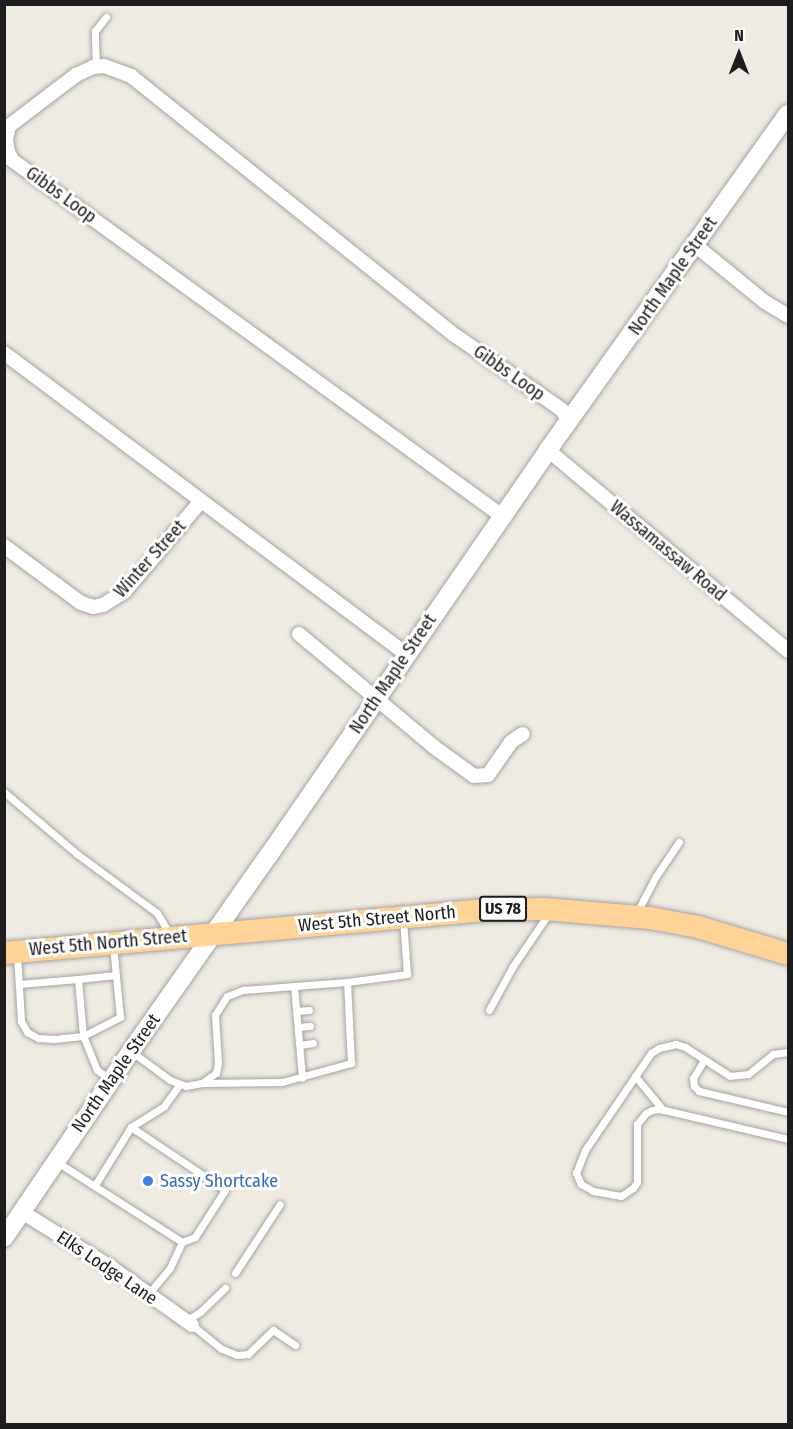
<!DOCTYPE html>
<html>
<head>
<meta charset="utf-8">
<style>
  body { margin:0 }
  #map { position:relative; width:793px; height:1429px; overflow:hidden; background:#efebe2; font-family:"Fira Sans Condensed",sans-serif }
  div>[style] { position:absolute }
  [style*='--x'] { left:calc(var(--x)*1px); top:calc(var(--y)*1px); width:calc(var(--w)*1px); rotate:calc(var(--a)*1deg) }
  .roads { filter:drop-shadow(0 0 2px #a4a4a4) drop-shadow(0 0 2px #a4a4a4) }
  .service>* { height:7px; margin:-3.5px; padding:0 3.5px; transform-origin:3.5px; border-radius:3.5px; background:#fff }
  .minor>* { height:14px; margin:-7px; padding:0 7px; transform-origin:7px; border-radius:7px; background:#fff }
  .tertiary>* { height:18px; margin:-9px; padding:0 9px; transform-origin:9px; border-radius:9px; background:#fff }
  .primary>* { height:22px; margin:-11px; padding:0 11px; transform-origin:11px; border-radius:11px; background:#ffd397 }
  .dots>* { width:16px; height:16px; translate:-50% -50%; box-sizing:border-box; border:3px solid #fff; border-radius:50% }
  span { translate:-50% -50%; white-space:nowrap; text-align:center; line-height:1.15; -webkit-text-stroke:6px #fff; paint-order:stroke }
  .shield-label span { padding:2px 4px; background:#fff; border:2px solid; border-radius:4px; -webkit-text-stroke-width:0 }
  .shield-label { font-size:16px; color:#1d1d1d; font-weight:700 }
  .street-label { font-size:18px; color:#1d1d1d }
  .shop-label { font-size:18px; color:#366cbe }
  .left { translate:0 -50%; text-align:left }
  .frame { position:absolute; inset:0; border:6px solid #1d1d1d; pointer-events:none }
  .north { position:absolute; left:709px; top:24px; width:60px; height:60px; -webkit-text-stroke:4px #fff; paint-order:stroke; rotate:0deg; font-size:16px; font-weight:700; line-height:24px; text-align:center; color:#1d1d1d }
  .north::after { content:''; display:block; margin:auto; width:21px; height:27px; background:#1d1d1d; clip-path:polygon(50% 0,100% 100%,50% 72%,0 100%) }
</style>
</head>
<body>
<div id="map">
  <div class="roads">
    <div class="service">
      <div style="--x:96;--y:67;--w:36;--a:-92"></div>
      <div style="--x:95;--y:31;--w:18;--a:-52"></div>
      <div style="--x:4;--y:792;--w:96;--a:40.3"></div>
      <div style="--x:77;--y:854;--w:99;--a:36.4"></div>
      <div style="--x:157;--y:913;--w:26;--a:59"></div>
      <div style="--x:636;--y:914;--w:43;--a:-62.2"></div>
      <div style="--x:656;--y:876;--w:41;--a:-55.9"></div>
      <div style="--x:17;--y:955;--w:66;--a:86.5"></div>
      <div style="--x:21;--y:1021;--w:13;--a:61"></div>
      <div style="--x:27;--y:1032;--w:13;--a:29"></div>
      <div style="--x:38;--y:1038;--w:16;--a:4"></div>
      <div style="--x:54;--y:1039;--w:29;--a:-6"></div>
      <div style="--x:83;--y:1036;--w:42;--a:-27.2"></div>
      <div style="--x:120;--y:1017;--w:71;--a:-95.6"></div>
      <div style="--x:19;--y:984;--w:59;--a:-4.8"></div>
      <div style="--x:294;--y:986;--w:92;--a:85"></div>
      <div style="--x:489;--y:1010;--w:50;--a:-61.4"></div>
      <div style="--x:513;--y:966;--w:64;--a:-55.8"></div>
      <div style="--x:297;--y:1011;--w:12;--a:-5"></div>
      <div style="--x:298;--y:1027;--w:12;--a:-5"></div>
      <div style="--x:300;--y:1045;--w:13;--a:-9"></div>
      <div style="--x:132;--y:1052;--w:47;--a:36.4"></div>
      <div style="--x:170;--y:1080;--w:17;--a:21"></div>
      <div style="--x:186;--y:1086;--w:16;--a:-11"></div>
      <div style="--x:202;--y:1083;--w:17;--a:-36"></div>
      <div style="--x:216;--y:1073;--w:10;--a:-79"></div>
      <div style="--x:218;--y:1063;--w:48;--a:-93.6"></div>
      <div style="--x:215;--y:1015;--w:22;--a:-58"></div>
      <div style="--x:227;--y:996;--w:17;--a:-21"></div>
      <div style="--x:243;--y:990;--w:104;--a:-4.4"></div>
      <div style="--x:347;--y:982;--w:61;--a:-7.6"></div>
      <div style="--x:407;--y:974;--w:54;--a:-94.2"></div>
      <div style="--x:788;--y:1052;--w:15;--a:172"></div>
      <div style="--x:773;--y:1054;--w:32;--a:141"></div>
      <div style="--x:748;--y:1074;--w:18;--a:174"></div>
      <div style="--x:730;--y:1076;--w:54;--a:-147.2"></div>
      <div style="--x:685;--y:1047;--w:9;--a:-162"></div>
      <div style="--x:676;--y:1044;--w:17;--a:167"></div>
      <div style="--x:659;--y:1048;--w:9;--a:148"></div>
      <div style="--x:651;--y:1053;--w:117;--a:124.2"></div>
      <div style="--x:585;--y:1150;--w:25;--a:111"></div>
      <div style="--x:576;--y:1173;--w:12;--a:66"></div>
      <div style="--x:581;--y:1184;--w:14;--a:30"></div>
      <div style="--x:593;--y:1191;--w:28;--a:10"></div>
      <div style="--x:621;--y:1196;--w:14;--a:-34"></div>
      <div style="--x:633;--y:1188;--w:7;--a:-56"></div>
      <div style="--x:637;--y:1182;--w:58;--a:-90"></div>
      <div style="--x:637;--y:1124;--w:14;--a:-51"></div>
      <div style="--x:646;--y:1113;--w:7;--a:-27"></div>
      <div style="--x:652;--y:1110;--w:8;--a:-7"></div>
      <div style="--x:660;--y:1109;--w:131;--a:13.2"></div>
      <div style="--x:704;--y:1060;--w:21;--a:121"></div>
      <div style="--x:693;--y:1078;--w:8;--a:83"></div>
      <div style="--x:694;--y:1086;--w:7;--a:45"></div>
      <div style="--x:699;--y:1091;--w:91;--a:13.3"></div>
      <div style="--x:635;--y:1076;--w:44;--a:50.5"></div>
      <div style="--x:110;--y:1079;--w:16;--a:-145"></div>
      <div style="--x:97;--y:1070;--w:37;--a:-112"></div>
      <div style="--x:83;--y:1036;--w:57;--a:-95"></div>
      <div style="--x:78;--y:979;--w:38;--a:-6"></div>
      <div style="--x:202;--y:1083;--w:80;--a:-0.7"></div>
      <div style="--x:282;--y:1082;--w:72;--a:-15.4"></div>
      <div style="--x:351;--y:1063;--w:81;--a:-92.8"></div>
      <div style="--x:131;--y:1127;--w:113;--a:33.8"></div>
      <div style="--x:225;--y:1190;--w:56;--a:122.6"></div>
      <div style="--x:195;--y:1237;--w:14;--a:159"></div>
      <div style="--x:57;--y:1162;--w:148;--a:32.6"></div>
      <div style="--x:182;--y:1242;--w:29;--a:115"></div>
      <div style="--x:170;--y:1268;--w:34;--a:130"></div>
      <div style="--x:95;--y:1185;--w:68;--a:-58.2"></div>
      <div style="--x:131;--y:1127;--w:39;--a:-32"></div>
      <div style="--x:164;--y:1106;--w:27;--a:-54"></div>
      <div style="--x:235;--y:1273;--w:82;--a:-56.9"></div>
      <div style="--x:186;--y:1321;--w:17;--a:-33"></div>
      <div style="--x:200;--y:1312;--w:35;--a:-44"></div>
      <div style="--x:192;--y:1325;--w:38;--a:39"></div>
      <div style="--x:222;--y:1349;--w:16;--a:22"></div>
      <div style="--x:237;--y:1355;--w:11;--a:-5"></div>
      <div style="--x:248;--y:1354;--w:35;--a:-44"></div>
      <div style="--x:273;--y:1330;--w:27;--a:34"></div>
    </div>
    <div class="minor">
      <div style="--x:695;--y:245;--w:90;--a:39.2"></div>
      <div style="--x:765;--y:302;--w:27;--a:31"></div>
      <div style="--x:4;--y:353;--w:502;--a:36.82"></div>
      <div style="--x:548;--y:450;--w:313;--a:39.9"></div>
      <div style="--x:502;--y:516;--w:606;--a:-144"></div>
      <div style="--x:12;--y:160;--w:9;--a:-117"></div>
      <div style="--x:8;--y:152;--w:13;--a:-99"></div>
      <div style="--x:6;--y:139;--w:13;--a:-77"></div>
      <div style="--x:9;--y:126;--w:84;--a:-37.3"></div>
      <div style="--x:76;--y:75;--w:19;--a:-25"></div>
      <div style="--x:93;--y:67;--w:11;--a:-5"></div>
      <div style="--x:104;--y:66;--w:29;--a:20"></div>
      <div style="--x:131;--y:76;--w:416;--a:38.7"></div>
      <div style="--x:456;--y:336;--w:129;--a:34.9"></div>
      <div style="--x:562;--y:410;--w:14;--a:60"></div>
      <div style="--x:4;--y:546;--w:96;--a:36.5"></div>
      <div style="--x:81;--y:603;--w:13;--a:18"></div>
      <div style="--x:93;--y:607;--w:10;--a:-11"></div>
      <div style="--x:103;--y:605;--w:26;--a:-32"></div>
      <div style="--x:125;--y:591;--w:118;--a:-49.8"></div>
      <div style="--x:299;--y:634;--w:176;--a:39.9"></div>
      <div style="--x:434;--y:747;--w:49;--a:35.9"></div>
      <div style="--x:474;--y:776;--w:14;--a:-4"></div>
      <div style="--x:488;--y:775;--w:40;--a:-55.1"></div>
      <div style="--x:511;--y:742;--w:14;--a:-34"></div>
      <div style="--x:22;--y:1212;--w:106;--a:31.9"></div>
      <div style="--x:112;--y:1268;--w:98;--a:35.5"></div>
    </div>
    <div class="tertiary">
      <div style="--x:4;--y:1238;--w:226;--a:-55.8"></div>
      <div style="--x:131;--y:1051;--w:240;--a:-54.9"></div>
      <div style="--x:269;--y:855;--w:492;--a:-55.4"></div>
      <div style="--x:548;--y:450;--w:413;--a:-54.5"></div>
    </div>
    <div class="primary">
      <div style="--x:4;--y:953;--w:484;--a:-5.1"></div>
      <div style="--x:486;--y:910;--w:59;--a:-1"></div>
      <div style="--x:545;--y:909;--w:105;--a:4.9"></div>
      <div style="--x:650;--y:918;--w:49;--a:10.6"></div>
      <div style="--x:698;--y:927;--w:94;--a:16.7"></div>
    </div>
  </div>
  <div class="dots">
    <div style="left:148px;top:1181px;background:#3f7fe0"></div>
  </div>
  <div class="shield-label">
    <span style="left:503px;top:909px">US 78</span>
  </div>
  <div class="street-label">
    <span style="left:61px;top:195px;rotate:36deg">Gibbs Loop</span>
    <span style="left:673px;top:276px;rotate:-55deg">North Maple Street</span>
    <span style="left:509px;top:373px;rotate:35deg">Gibbs Loop</span>
    <span style="left:668px;top:551px;rotate:40deg">Wassamassaw Road</span>
    <span style="left:150px;top:559px;rotate:-48deg">Winter Street</span>
    <span style="left:393px;top:674px;rotate:-56deg">North Maple Street</span>
    <span style="left:377px;top:919px;rotate:-5deg">West 5th Street North</span>
    <span style="left:108px;top:943px;rotate:-5deg">West 5th North Street</span>
    <span style="left:116px;top:1073px;rotate:-55deg">North Maple Street</span>
    <span style="left:107px;top:1268px;rotate:34deg">Elks Lodge Lane</span>
  </div>
  <div class="shop-label">
    <span class="left" style="left:160px;top:1181px">Sassy Shortcake</span>
  </div>
  <div class="frame"></div>
  <div class="north">N</div>
</div>
</body>
</html>
